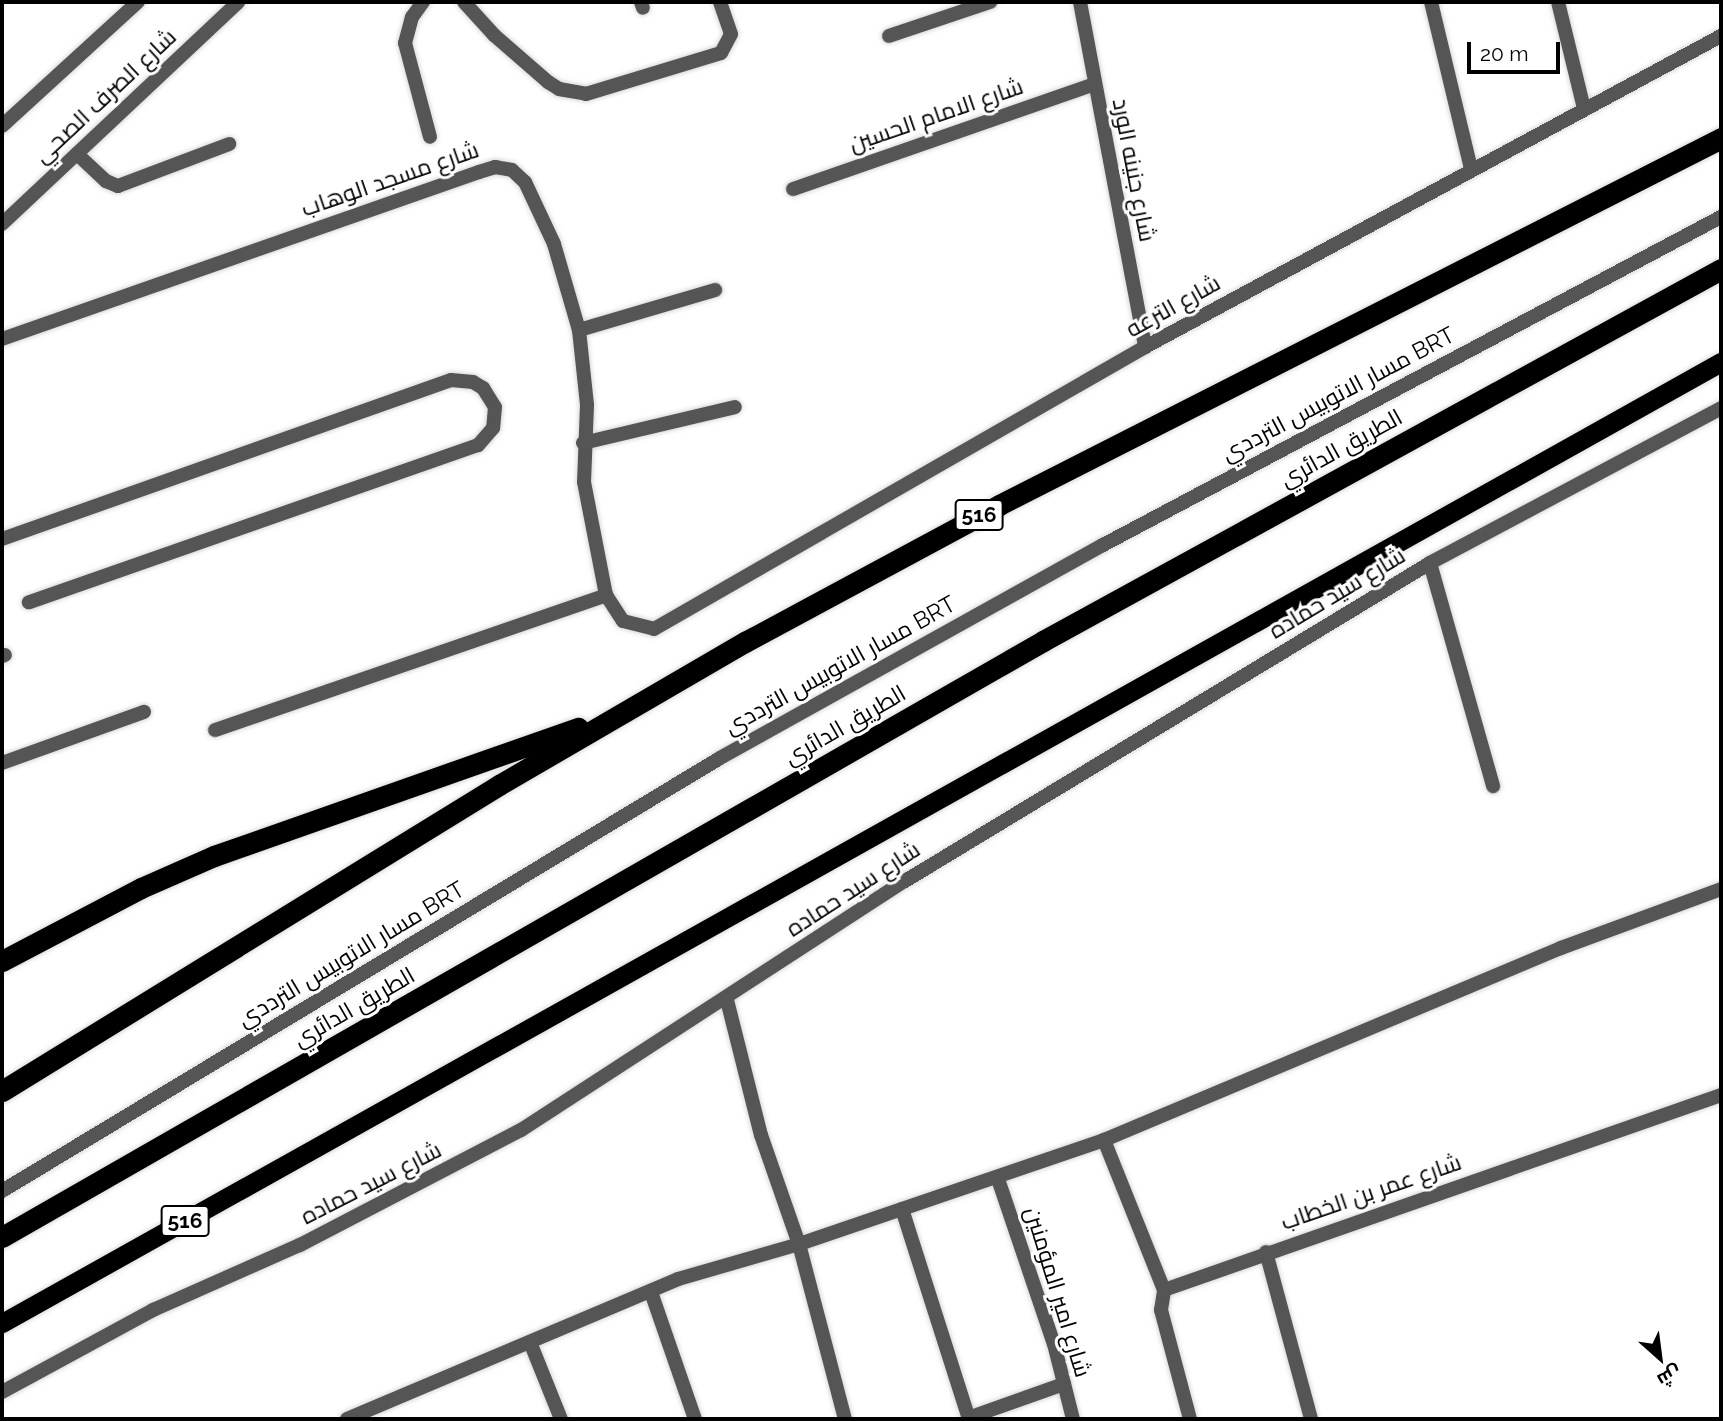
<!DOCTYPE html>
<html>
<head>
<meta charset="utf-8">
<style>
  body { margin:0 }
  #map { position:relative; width:1723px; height:1421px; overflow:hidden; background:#fff; font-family:Raleway,Cairo,sans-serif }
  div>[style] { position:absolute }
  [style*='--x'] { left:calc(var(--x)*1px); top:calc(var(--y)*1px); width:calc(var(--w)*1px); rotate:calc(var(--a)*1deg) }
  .roads { filter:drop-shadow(0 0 2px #dbdbdb) drop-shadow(0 0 2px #dbdbdb) }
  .service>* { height:14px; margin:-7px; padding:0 7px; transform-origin:7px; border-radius:7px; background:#555 }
  .minor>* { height:14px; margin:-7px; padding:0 7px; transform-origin:7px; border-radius:7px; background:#555 }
  .trunk>* { height:19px; margin:-9.5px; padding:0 9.5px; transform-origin:9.5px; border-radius:9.5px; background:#000 }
  .motorway>* { height:21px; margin:-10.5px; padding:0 10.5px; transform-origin:10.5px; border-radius:10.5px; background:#000 }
  span { translate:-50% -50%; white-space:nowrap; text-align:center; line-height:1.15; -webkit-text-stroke:6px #fff; paint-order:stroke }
  .shield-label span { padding:2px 5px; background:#fff; border:2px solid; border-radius:5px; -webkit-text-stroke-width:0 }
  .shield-label { font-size:21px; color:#000; font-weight:700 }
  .street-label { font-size:23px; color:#000 }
  .frame { position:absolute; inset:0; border:4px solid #000; pointer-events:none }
  .north { position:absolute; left:1625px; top:1323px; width:70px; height:70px; -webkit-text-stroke:5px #fff; paint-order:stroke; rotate:152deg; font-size:19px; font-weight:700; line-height:28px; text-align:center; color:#000 }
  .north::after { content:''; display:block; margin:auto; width:24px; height:32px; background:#000; clip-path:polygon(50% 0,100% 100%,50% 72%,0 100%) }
  .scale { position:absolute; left:1467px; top:42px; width:93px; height:32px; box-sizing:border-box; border:4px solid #000; border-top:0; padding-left:9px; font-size:21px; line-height:24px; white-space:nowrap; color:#000; -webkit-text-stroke:5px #fff; paint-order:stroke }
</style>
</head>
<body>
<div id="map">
  <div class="roads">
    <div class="service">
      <div style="--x:423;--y:2;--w:19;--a:126"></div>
      <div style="--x:412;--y:17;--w:27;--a:105"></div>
      <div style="--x:405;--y:43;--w:97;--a:75.1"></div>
      <div style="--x:464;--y:2;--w:45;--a:47.7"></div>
      <div style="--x:494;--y:35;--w:72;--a:41"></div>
      <div style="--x:548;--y:82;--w:13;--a:32"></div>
      <div style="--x:559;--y:89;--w:27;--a:10"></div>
      <div style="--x:586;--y:94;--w:141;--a:-16.9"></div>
      <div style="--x:721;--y:53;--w:21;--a:-62"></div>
      <div style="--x:731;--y:34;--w:34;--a:-109"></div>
      <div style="--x:2;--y:539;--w:476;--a:-19.5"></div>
      <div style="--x:451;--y:380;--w:22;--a:5"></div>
      <div style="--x:473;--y:382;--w:12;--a:31"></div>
      <div style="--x:483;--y:388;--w:22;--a:58"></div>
      <div style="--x:495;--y:407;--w:21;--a:95"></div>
      <div style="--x:493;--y:428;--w:23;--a:131"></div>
      <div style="--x:478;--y:445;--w:476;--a:160.7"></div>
      <div style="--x:2;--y:1191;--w:838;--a:-31.09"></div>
      <div style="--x:720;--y:758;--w:438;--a:-29.1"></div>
      <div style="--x:1103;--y:545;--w:700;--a:-27.96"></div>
    </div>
    <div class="minor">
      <div style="--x:641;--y:2;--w:6;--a:72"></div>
      <div style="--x:1080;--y:2;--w:351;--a:79.3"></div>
      <div style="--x:1431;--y:2;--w:172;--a:76.5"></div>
      <div style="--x:1558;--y:2;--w:110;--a:76.3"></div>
      <div style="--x:889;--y:36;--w:107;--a:-18.6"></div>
      <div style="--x:2;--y:126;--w:184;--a:-42.4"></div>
      <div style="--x:77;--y:154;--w:40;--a:43"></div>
      <div style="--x:106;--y:181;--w:13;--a:23"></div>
      <div style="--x:118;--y:186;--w:119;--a:-20.7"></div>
      <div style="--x:793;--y:189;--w:319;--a:-19.2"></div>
      <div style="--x:2;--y:224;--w:324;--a:-43.2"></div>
      <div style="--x:579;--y:330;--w:142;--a:-16.4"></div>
      <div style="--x:2;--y:339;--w:505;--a:-19.3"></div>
      <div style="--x:479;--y:172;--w:17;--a:-17"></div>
      <div style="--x:495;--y:167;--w:17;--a:10"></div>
      <div style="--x:512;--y:170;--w:18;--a:43"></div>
      <div style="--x:525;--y:182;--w:68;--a:64.9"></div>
      <div style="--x:554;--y:244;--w:90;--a:73.8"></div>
      <div style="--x:579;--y:330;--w:75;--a:83.9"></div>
      <div style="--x:587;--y:405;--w:77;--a:92.2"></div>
      <div style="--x:584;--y:482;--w:115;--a:79"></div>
      <div style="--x:606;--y:595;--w:31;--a:57"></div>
      <div style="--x:623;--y:621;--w:32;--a:14"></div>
      <div style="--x:654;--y:629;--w:566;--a:-29.87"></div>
      <div style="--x:1145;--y:347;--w:655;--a:-28.37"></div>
      <div style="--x:583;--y:443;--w:156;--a:-13.3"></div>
      <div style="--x:1430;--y:563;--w:232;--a:74.2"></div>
      <div style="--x:2;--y:656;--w:3;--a:-18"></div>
      <div style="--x:215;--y:730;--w:414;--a:-19"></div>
      <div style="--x:2;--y:763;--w:151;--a:-19.8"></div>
      <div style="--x:727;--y:1000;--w:139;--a:75.9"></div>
      <div style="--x:761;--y:1135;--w:115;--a:70.8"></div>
      <div style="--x:799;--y:1244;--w:181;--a:75.3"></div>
      <div style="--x:1104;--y:1140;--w:162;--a:68.2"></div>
      <div style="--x:998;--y:1179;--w:174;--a:71.3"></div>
      <div style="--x:1054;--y:1344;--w:77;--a:75.8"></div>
      <div style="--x:902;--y:1209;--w:220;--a:72.3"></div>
      <div style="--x:1266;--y:1252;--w:173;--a:74.9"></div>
      <div style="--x:651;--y:1292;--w:134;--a:70.9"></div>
      <div style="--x:530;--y:1342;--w:83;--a:68.1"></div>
      <div style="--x:2;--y:1392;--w:172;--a:-28.5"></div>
      <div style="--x:153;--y:1310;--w:161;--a:-23.9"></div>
      <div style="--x:300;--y:1245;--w:249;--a:-27.5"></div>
      <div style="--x:521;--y:1130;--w:458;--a:-33"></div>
      <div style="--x:905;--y:881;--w:614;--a:-31.2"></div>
      <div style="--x:1430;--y:563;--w:330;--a:-28"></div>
      <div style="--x:968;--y:1418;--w:102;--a:-19.5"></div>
      <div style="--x:347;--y:1419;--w:359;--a:-22.9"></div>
      <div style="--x:678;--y:1279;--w:126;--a:-16.1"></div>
      <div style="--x:799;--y:1244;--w:322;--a:-18.8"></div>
      <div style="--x:1104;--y:1140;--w:496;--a:-22.8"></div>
      <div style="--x:1561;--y:948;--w:171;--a:-20.2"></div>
      <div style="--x:1190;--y:1419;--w:113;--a:-104.9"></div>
      <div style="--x:1161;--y:1310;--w:20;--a:-81"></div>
      <div style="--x:1164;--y:1290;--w:590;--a:-19.29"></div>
    </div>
    <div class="trunk">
      <div style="--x:2;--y:1323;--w:1969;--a:-29.21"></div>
    </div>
    <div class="motorway">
      <div style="--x:2;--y:961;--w:157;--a:-27.7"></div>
      <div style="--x:141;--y:888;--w:80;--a:-23.7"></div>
      <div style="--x:214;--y:856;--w:386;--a:-19.4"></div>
      <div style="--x:2;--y:1091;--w:584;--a:-31.62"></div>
      <div style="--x:499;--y:785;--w:285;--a:-30.2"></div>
      <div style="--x:745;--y:642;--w:289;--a:-28.3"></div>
      <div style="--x:999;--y:505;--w:810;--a:-26.94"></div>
      <div style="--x:2;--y:1237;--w:1200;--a:-29.79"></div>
      <div style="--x:1043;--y:641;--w:773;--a:-28.75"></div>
    </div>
  </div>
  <div class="shield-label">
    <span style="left:979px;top:515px">516</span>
    <span style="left:185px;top:1221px">516</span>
  </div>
  <div class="street-label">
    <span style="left:105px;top:96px;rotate:-43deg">شارع الصرف الصحي</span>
    <span style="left:936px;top:115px;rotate:-19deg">شارع الامام الحسين</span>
    <span style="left:1134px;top:170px;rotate:79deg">شارع جنينه الورد</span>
    <span style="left:390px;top:179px;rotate:-19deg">شارع مسجد الوهاب</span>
    <span style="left:1173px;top:306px;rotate:-29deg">شارع الترعه</span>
    <span style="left:1338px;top:394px;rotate:-28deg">مسار الاتوبيس الترددي BRT</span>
    <span style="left:1341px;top:448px;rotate:-29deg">الطريق الدائري</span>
    <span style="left:1337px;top:593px;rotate:-31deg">شارع سيد حماده</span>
    <span style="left:840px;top:665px;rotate:-29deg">مسار الاتوبيس الترددي BRT</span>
    <span style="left:845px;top:725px;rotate:-30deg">الطريق الدائري</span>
    <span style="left:853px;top:889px;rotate:-33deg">شارع سيد حماده</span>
    <span style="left:351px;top:954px;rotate:-31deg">مسار الاتوبيس الترددي BRT</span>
    <span style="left:354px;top:1007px;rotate:-30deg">الطريق الدائري</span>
    <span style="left:371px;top:1183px;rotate:-27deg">شارع سيد حماده</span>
    <span style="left:1371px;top:1192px;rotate:-19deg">شارع عمر بن الخطاب</span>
    <span style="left:1058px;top:1292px;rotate:73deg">شارع امير المؤمنين</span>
  </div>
  <div class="frame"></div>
  <div class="north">ش</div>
  <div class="scale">20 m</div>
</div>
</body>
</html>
